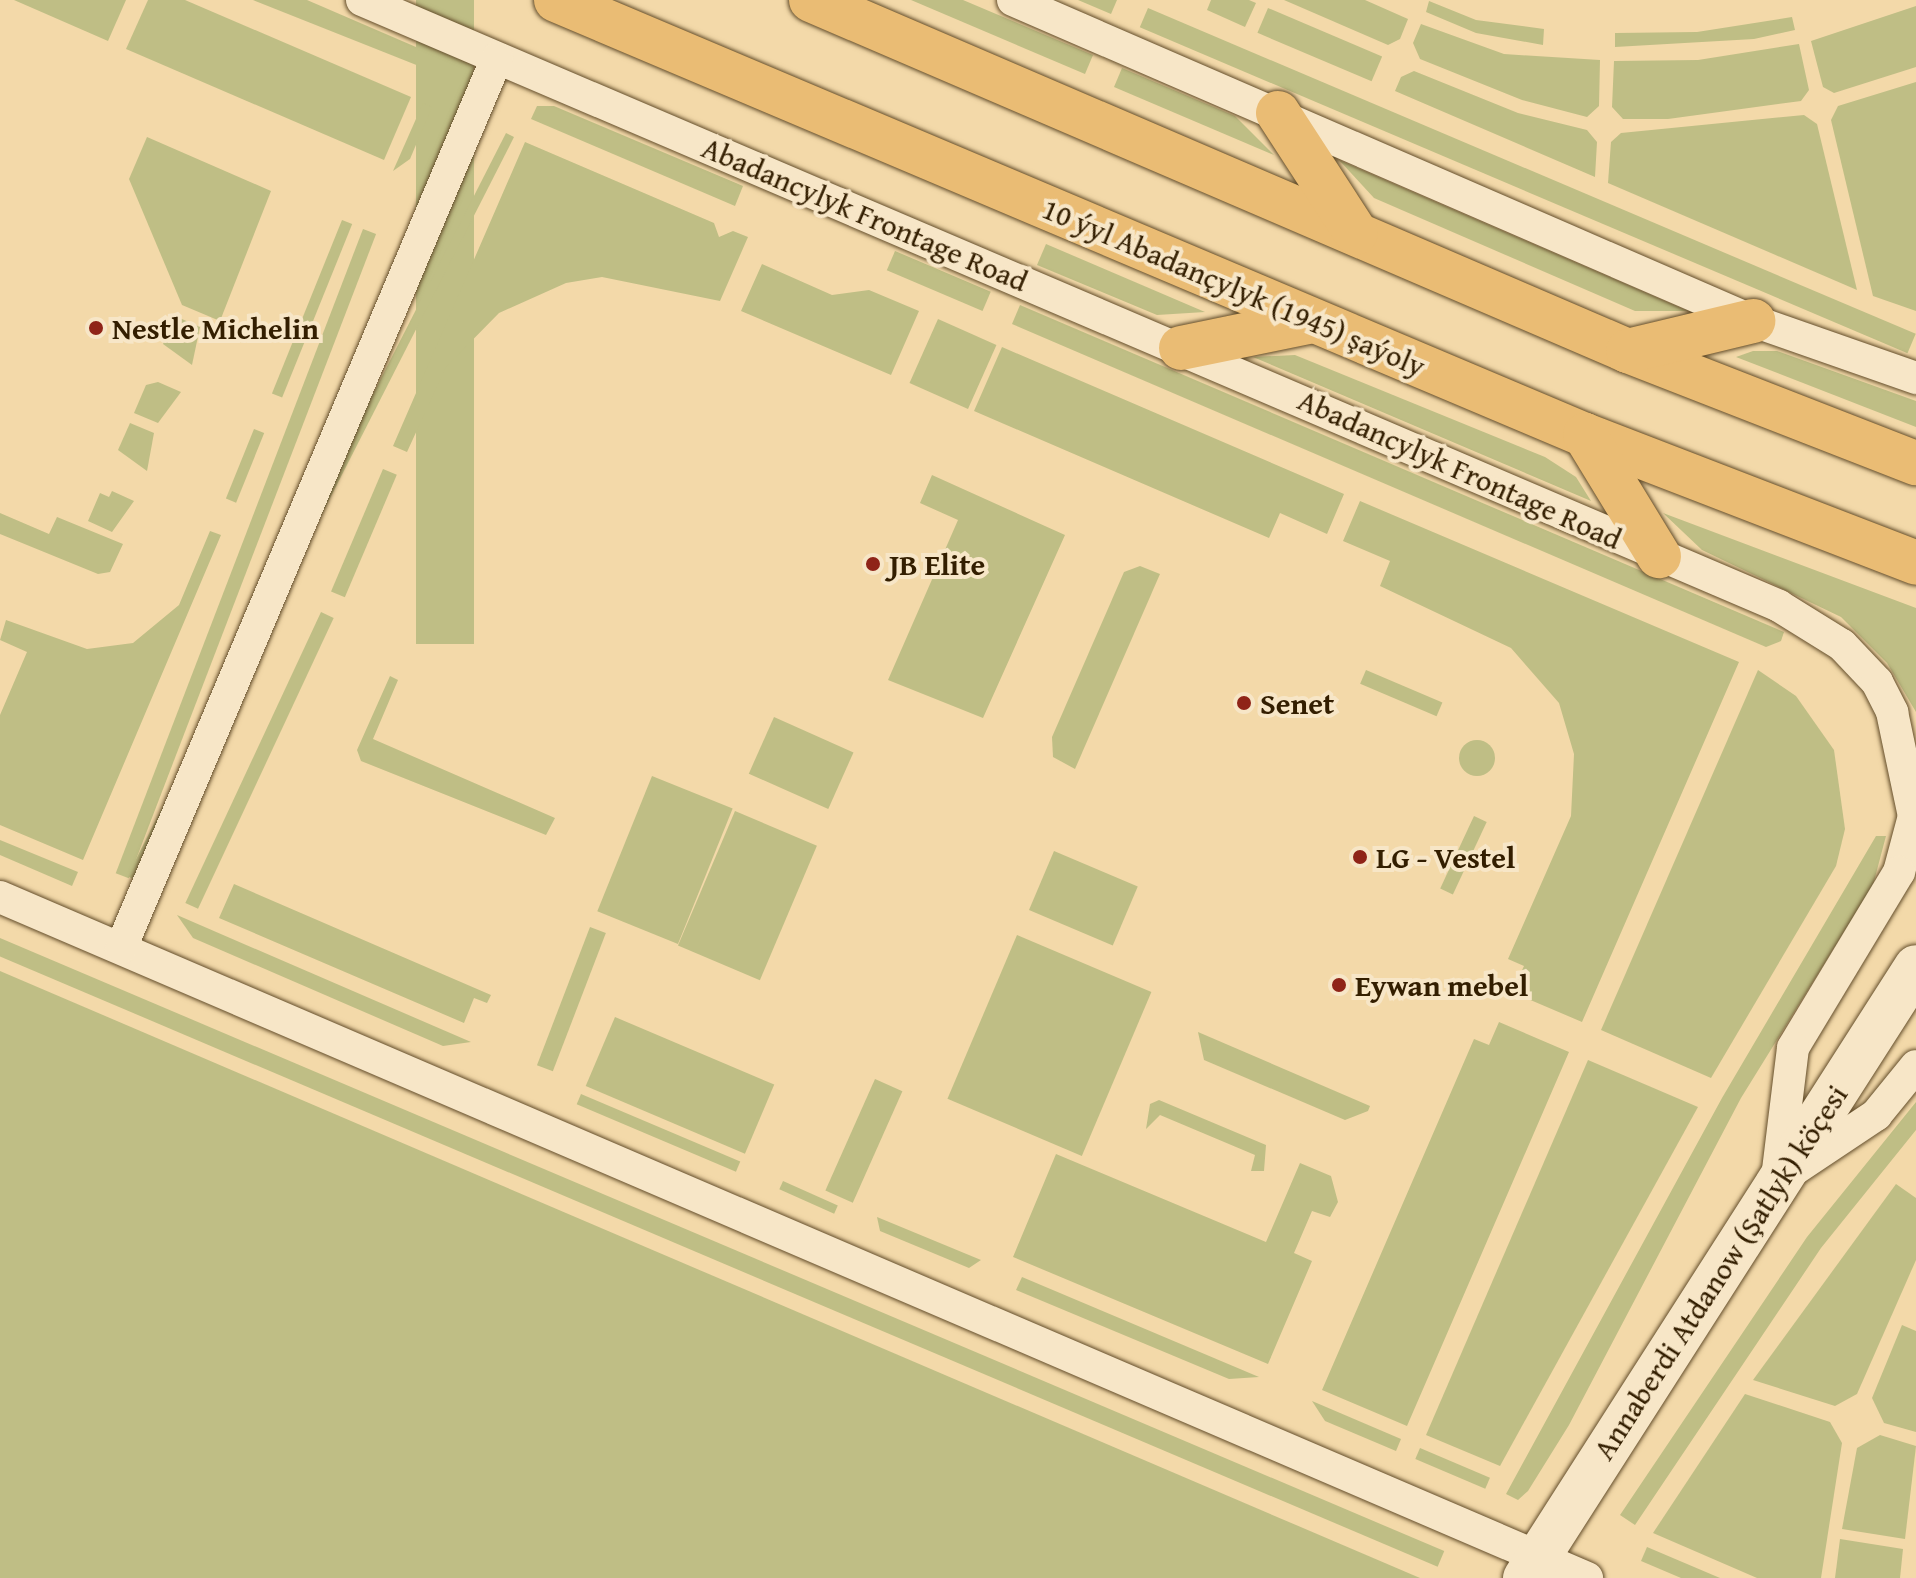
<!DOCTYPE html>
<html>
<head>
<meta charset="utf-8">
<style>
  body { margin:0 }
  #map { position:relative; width:1916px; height:1578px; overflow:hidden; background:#f3d9a9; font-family:"Gentium Book Plus",serif }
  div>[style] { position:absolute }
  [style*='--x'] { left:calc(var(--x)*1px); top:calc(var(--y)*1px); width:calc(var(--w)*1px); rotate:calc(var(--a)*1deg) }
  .green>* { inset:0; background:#bfbe85; transform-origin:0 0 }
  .round { border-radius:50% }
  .roads { filter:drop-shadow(0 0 2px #634d2a) drop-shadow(0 0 2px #634d2a) }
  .street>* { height:32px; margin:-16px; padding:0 16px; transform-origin:16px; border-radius:16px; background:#f7e6c7 }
  .secondary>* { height:44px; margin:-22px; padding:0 22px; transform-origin:22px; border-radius:22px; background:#f7e6c7 }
  .primary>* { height:44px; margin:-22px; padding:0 22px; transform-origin:22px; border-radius:22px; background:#eabc74 }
  .dots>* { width:22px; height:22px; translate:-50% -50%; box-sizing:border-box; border:4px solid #f7e6c7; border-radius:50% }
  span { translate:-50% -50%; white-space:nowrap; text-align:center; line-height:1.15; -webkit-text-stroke:8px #f7e6c7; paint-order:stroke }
  .street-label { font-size:30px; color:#331e00 }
  .poi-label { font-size:30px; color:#331e00; font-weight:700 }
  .left { translate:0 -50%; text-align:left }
</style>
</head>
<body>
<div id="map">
  <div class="green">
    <div style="clip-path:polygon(14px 0,126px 0,108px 41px)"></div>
    <div style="clip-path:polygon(148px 0,185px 0,411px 97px,384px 160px,126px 49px)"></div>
    <div style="clip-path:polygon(253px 0,307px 0,416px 47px,434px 72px)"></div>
    <div style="left:416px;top:0;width:58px;height:644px"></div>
    <div style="clip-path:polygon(911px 0,963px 0,1093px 55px,1085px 74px)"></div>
    <div style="clip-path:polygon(1078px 0,1117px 0,1111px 14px)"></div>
    <div style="clip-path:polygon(1211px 0,1249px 0,1256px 3px,1245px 27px,1207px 10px)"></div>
    <div style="clip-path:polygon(1284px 0,1365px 0,1408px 19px,1400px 39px,1388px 45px)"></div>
    <div style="clip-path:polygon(1429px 1px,1476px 20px,1544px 29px,1543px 45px,1476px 33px,1426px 12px)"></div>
    <div style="clip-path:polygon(1916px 6px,1916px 67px,1834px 93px,1823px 87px,1811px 41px)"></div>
    <div style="left:1148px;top:8px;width:834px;height:21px;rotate:23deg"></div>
    <div style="left:1268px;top:8px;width:124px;height:27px;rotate:23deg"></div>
    <div style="clip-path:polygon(1792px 17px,1795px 30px,1754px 39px,1615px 47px,1615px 33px,1697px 32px)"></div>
    <div style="clip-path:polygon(1421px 24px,1504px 54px,1600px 60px,1599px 106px,1587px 117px,1522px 100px,1420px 59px,1413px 43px)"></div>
    <div style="clip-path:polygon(1799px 44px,1809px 90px,1801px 101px,1668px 119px,1623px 119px,1612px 107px,1614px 61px,1698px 60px)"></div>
    <div style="clip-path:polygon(1122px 68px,1235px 116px,1274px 155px,1114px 87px)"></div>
    <div style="clip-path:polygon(1414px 71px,1518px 113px,1587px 130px,1597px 142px,1595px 177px,1395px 91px,1401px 77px)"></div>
    <div style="clip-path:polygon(1916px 82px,1916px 311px,1873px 296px,1831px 120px,1838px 106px)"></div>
    <div style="clip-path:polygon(423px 103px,432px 107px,410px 159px,393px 171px)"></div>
    <div style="clip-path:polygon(537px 106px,554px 106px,743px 186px,735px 206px,531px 119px)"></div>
    <div style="clip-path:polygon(1804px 115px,1817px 124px,1857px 290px,1608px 183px,1611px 142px,1621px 133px)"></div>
    <div style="left:506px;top:133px;width:9px;height:834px;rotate:27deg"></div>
    <div style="clip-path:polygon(147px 137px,271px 191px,220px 321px,182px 305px,129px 179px)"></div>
    <div style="clip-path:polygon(525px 142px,714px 223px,719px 237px,733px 231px,748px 237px,720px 301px,602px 277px,566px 283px,499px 313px,446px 367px,407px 452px,393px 446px)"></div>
    <div style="clip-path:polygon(1339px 160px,1688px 311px,1635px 311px,1374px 198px)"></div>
    <div style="left:342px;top:220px;width:11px;height:187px;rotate:22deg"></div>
    <div style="left:363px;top:229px;width:14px;height:690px;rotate:21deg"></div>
    <div style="clip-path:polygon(1046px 244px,1205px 312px,1157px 315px,1037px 265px)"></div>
    <div style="left:895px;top:251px;width:104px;height:21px;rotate:23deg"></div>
    <div style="clip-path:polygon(762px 264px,832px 295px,869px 290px,919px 311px,891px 375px,741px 311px)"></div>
    <div style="clip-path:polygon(1020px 305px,1784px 632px,1781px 641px,1766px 647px,1012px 324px)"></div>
    <div style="clip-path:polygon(175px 316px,200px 327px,192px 365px,163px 344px)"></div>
    <div style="left:938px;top:319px;width:64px;height:70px;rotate:24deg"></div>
    <div style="clip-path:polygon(1002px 347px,1344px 494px,1327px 534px,1280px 513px,1269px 538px,974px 411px)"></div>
    <div style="clip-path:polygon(1753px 351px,1777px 351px,1916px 401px,1916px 427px,1736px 357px)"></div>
    <div style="clip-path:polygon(1295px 355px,1545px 457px,1576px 477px,1591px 501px,1253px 357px)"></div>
    <div style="clip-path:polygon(158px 382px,181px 392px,158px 423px,134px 413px,146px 385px)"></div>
    <div style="clip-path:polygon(130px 423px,154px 433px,147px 471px,118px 450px)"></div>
    <div style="left:254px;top:429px;width:11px;height:75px;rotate:22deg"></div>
    <div style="left:383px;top:469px;width:15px;height:133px;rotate:23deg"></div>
    <div style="clip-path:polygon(932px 475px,1065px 535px,983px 718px,888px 680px,958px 520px,920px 503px)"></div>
    <div style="clip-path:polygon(112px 491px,134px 501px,112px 532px,88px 521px,100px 493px,109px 497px)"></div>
    <div style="clip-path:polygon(1360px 501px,1739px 662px,1582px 1022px,1512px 992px,1524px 966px,1508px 959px,1571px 816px,1574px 754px,1559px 703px,1511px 648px,1380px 586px,1390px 561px,1343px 541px)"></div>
    <div style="clip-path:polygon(0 513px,49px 534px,57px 517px,123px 544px,110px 572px,98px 574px,0 534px)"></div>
    <div style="clip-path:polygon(1663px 513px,1916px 608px,1916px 712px,1887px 663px,1841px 617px,1702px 550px)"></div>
    <div style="clip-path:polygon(210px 531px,221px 535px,83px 860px,0 825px,0 715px,27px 652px,0 640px,6px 620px,87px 649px,133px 643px,179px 605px)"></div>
    <div style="clip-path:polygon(1140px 566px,1160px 574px,1075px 769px,1053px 757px,1052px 737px,1124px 572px)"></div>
    <div style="left:321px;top:612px;width:14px;height:321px;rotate:25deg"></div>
    <div style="left:1366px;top:670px;width:83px;height:15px;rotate:23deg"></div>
    <div style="clip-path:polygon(1758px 670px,1796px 696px,1834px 750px,1845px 829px,1836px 866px,1711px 1078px,1601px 1030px)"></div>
    <div style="clip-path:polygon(390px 676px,398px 680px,373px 739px,555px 818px,546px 835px,361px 761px,357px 750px)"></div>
    <div style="left:774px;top:717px;width:87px;height:62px;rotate:24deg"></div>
    <div class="round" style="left:1459px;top:740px;width:36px;height:36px"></div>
    <div style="left:652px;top:776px;width:87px;height:146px;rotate:22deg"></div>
    <div style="left:735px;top:811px;width:89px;height:146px;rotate:23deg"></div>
    <div style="left:1474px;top:816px;width:14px;height:80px;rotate:25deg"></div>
    <div style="clip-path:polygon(1876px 836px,1886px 836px,1873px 885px,1741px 1098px,1569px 1425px,1528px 1491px,1518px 1500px,1506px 1494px,1722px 1098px)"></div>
    <div style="clip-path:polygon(0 840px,78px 872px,72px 886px,0 855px)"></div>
    <div style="left:1054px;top:851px;width:91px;height:64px;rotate:23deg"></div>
    <div style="clip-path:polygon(234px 884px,491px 995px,487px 1003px,474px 998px,464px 1023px,219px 918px)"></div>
    <div style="clip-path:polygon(177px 915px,471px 1042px,443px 1046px,193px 938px)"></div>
    <div style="left:590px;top:927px;width:17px;height:148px;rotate:21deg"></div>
    <div style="left:1017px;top:935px;width:146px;height:178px;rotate:23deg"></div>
    <div style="left:0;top:938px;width:1569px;height:17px;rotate:23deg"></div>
    <div style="clip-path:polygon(0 971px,1420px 1578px,0 1578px)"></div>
    <div style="left:615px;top:1017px;width:173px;height:75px;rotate:23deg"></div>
    <div style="clip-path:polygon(1499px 1022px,1569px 1052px,1407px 1426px,1322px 1390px,1474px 1039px,1489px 1045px)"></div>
    <div style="clip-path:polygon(1198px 1032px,1370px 1106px,1368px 1111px,1345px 1120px,1204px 1060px)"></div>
    <div style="clip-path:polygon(1588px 1060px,1698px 1107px,1500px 1466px,1426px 1435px)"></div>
    <div style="left:875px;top:1079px;width:30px;height:122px;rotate:24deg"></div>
    <div style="left:581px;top:1094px;width:173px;height:11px;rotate:23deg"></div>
    <div style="clip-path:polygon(1159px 1100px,1266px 1145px,1264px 1171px,1251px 1171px,1255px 1155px,1160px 1115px,1146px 1129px,1150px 1104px)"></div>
    <div style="clip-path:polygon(1916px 1102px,1916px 1130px,1821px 1248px,1635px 1525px,1620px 1515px,1807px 1237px)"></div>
    <div style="clip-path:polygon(1056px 1154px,1266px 1242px,1300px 1163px,1331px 1176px,1338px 1202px,1330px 1217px,1312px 1211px,1294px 1253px,1312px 1261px,1268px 1364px,1013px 1257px)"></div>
    <div style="left:783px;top:1181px;width:60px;height:9px;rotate:24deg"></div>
    <div style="clip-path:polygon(1896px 1184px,1916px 1198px,1916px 1260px,1857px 1394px,1835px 1406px,1753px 1380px)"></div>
    <div style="clip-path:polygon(877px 1217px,981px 1260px,969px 1268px,880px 1231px)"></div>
    <div style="clip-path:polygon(1022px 1277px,1259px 1377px,1229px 1379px,1016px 1290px)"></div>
    <div style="clip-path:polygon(1902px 1325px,1916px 1331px,1916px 1432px,1884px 1423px,1872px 1398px)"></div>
    <div style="clip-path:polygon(1745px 1394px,1830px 1422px,1842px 1443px,1821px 1578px,1757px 1578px,1653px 1533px)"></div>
    <div style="clip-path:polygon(1312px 1401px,1401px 1439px,1396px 1451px,1325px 1421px)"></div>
    <div style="clip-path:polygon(1880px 1435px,1916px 1446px,1905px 1539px,1842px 1529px,1857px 1448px)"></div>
    <div style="left:1420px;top:1448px;width:76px;height:12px;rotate:23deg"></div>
    <div style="clip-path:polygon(1840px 1539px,1903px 1549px,1900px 1578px,1835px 1578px)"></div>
    <div style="clip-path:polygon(1647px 1547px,1720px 1578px,1681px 1578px,1641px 1561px)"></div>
  </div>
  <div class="roads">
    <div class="street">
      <div style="--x:362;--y:0;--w:1541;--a:23.15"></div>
      <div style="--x:1779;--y:606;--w:74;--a:31.8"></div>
      <div style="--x:1842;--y:645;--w:51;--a:46.6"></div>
      <div style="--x:1877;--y:682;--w:34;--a:63"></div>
      <div style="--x:1892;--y:712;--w:106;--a:78.1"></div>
      <div style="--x:1914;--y:816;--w:58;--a:105"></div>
      <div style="--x:1899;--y:872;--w:205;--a:121.1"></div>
      <div style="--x:1793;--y:1048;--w:131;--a:97"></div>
      <div style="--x:1013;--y:0;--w:807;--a:23.45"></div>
      <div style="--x:1753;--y:321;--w:173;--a:19.3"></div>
      <div style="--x:0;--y:897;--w:1727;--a:23.22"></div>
      <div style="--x:121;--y:948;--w:966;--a:-67.1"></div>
      <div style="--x:1789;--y:1173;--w:105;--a:-33.7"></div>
      <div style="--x:1876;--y:1115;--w:63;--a:-50.8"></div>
    </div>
    <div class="secondary">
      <div style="--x:1525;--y:1578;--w:725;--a:-57.38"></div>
    </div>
    <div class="primary">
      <div style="--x:556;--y:0;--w:1117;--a:22.92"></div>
      <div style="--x:1585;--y:435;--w:355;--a:21.1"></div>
      <div style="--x:811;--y:0;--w:889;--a:23.25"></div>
      <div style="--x:1628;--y:351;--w:309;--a:21.3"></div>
      <div style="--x:1278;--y:113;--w:143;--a:57"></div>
      <div style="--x:1181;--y:348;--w:135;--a:-11.6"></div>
      <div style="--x:1628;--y:351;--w:129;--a:-13.5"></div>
      <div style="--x:1585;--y:435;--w:142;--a:58.6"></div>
    </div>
  </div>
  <div class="dots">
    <div style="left:96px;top:328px;background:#8f2418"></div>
    <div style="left:873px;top:564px;background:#8f2418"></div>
    <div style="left:1244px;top:703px;background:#8f2418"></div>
    <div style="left:1360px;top:857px;background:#8f2418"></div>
    <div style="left:1339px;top:985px;background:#8f2418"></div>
  </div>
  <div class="street-label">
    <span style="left:865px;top:214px;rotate:23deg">Abadancylyk Frontage Road</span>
    <span style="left:1234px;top:287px;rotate:23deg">10 ýyl Abadançylyk (1945) şaýoly</span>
    <span style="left:1460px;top:469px;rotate:24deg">Abadancylyk Frontage Road</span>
    <span style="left:1720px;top:1272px;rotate:-57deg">Annaberdi Atdanow (Şatlyk) köçesi</span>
  </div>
  <div class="poi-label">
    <span class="left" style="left:112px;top:328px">Nestle Michelin</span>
    <span class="left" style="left:889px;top:564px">JB Elite</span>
    <span class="left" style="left:1260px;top:703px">Senet</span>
    <span class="left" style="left:1376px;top:857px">LG - Vestel</span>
    <span class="left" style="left:1355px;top:985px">Eywan mebel</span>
  </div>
</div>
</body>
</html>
